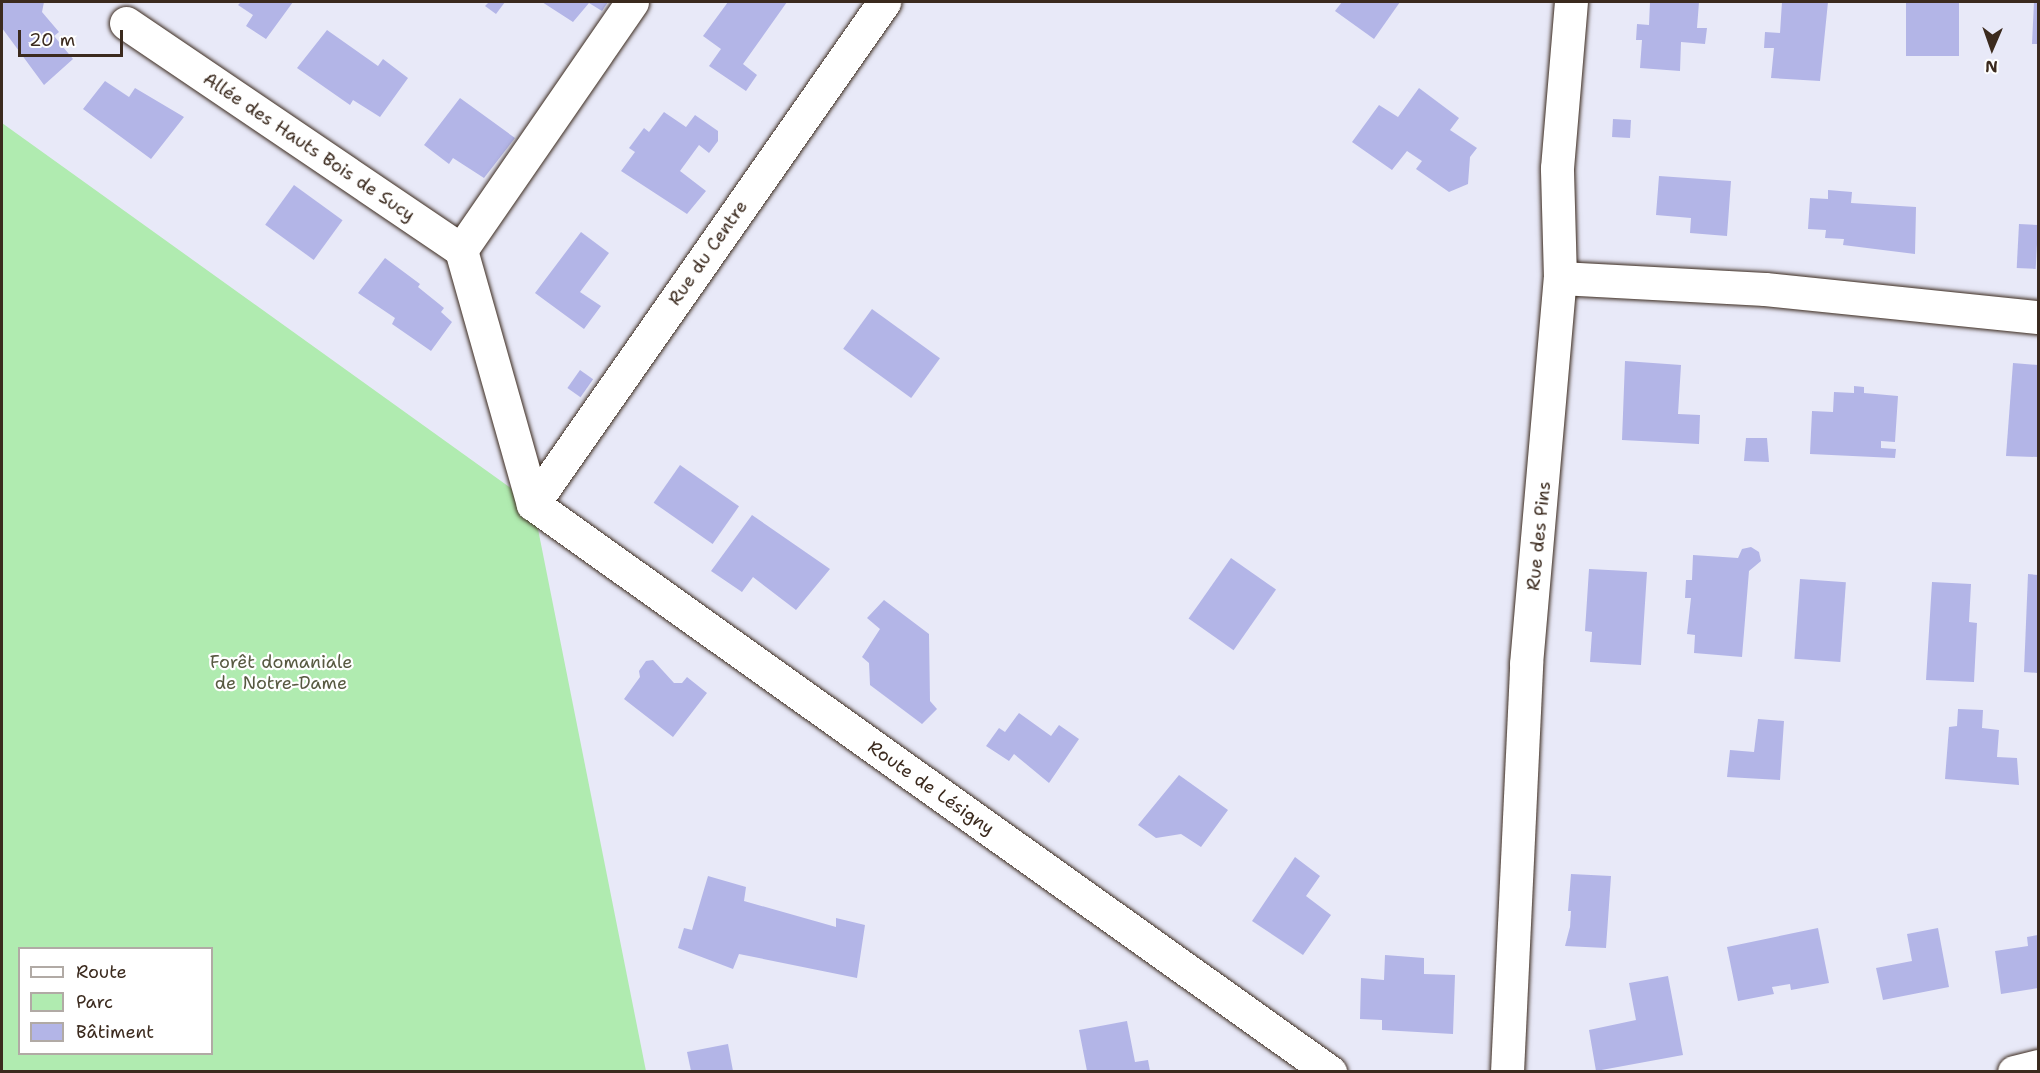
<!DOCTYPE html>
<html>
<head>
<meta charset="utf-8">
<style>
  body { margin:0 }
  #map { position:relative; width:2040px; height:1073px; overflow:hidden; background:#e8e9f8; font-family:"Shantell Sans",sans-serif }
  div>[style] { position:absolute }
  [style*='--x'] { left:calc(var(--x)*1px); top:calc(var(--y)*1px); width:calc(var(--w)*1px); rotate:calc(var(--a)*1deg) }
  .green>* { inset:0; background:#b0ebb0 }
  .building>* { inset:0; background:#b3b5e7; transform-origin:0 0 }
  .roads { filter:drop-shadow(0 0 2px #3b2a1e) drop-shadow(0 0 2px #3b2a1e) }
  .minor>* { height:33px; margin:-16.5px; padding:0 16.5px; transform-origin:16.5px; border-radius:16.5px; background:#fff }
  span { translate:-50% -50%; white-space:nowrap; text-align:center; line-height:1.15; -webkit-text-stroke:4.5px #fff; paint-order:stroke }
  .street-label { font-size:18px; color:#3b2a1e }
  .park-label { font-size:18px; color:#585a42 }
  .frame { position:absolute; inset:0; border:3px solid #3b2a1e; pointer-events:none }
  .legend { position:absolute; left:18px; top:947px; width:195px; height:108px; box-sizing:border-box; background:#fff; border:2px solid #b1aaa5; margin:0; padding:8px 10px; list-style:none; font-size:18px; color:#3b2a1e }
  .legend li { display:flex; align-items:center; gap:12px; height:30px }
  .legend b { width:30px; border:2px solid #b1aaa5 }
  .north { position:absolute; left:1962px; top:18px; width:60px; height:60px; -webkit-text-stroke:4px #fff; paint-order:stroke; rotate:182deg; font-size:16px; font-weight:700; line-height:24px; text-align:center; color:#3b2a1e }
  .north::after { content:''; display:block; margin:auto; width:21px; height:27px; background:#3b2a1e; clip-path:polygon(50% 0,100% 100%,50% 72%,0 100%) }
  .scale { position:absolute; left:18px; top:30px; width:105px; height:27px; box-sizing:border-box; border:3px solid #3b2a1e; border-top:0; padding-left:8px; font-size:18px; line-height:21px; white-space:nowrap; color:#3b2a1e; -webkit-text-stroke:4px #fff; paint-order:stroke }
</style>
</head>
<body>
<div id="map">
  <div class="green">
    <div style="clip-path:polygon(evenodd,2px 123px,533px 504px,646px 1071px,2px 1071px,2px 123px,20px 948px,212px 948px,212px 1054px,20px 1054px,20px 948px)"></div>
  </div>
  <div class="building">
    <div style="clip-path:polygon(2px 2px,44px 2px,42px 12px,59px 32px,54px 36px,73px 59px,44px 85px,2px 28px)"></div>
    <div style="clip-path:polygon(241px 2px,293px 2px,266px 39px,246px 26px,253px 15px,238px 5px)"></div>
    <div style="clip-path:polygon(489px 2px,505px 2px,496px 14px,485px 6px)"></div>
    <div style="clip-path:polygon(542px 2px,608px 2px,602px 11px,589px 3px,573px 22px)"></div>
    <div style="clip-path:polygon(728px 2px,787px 2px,743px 64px,757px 75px,746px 91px,709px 66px,721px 49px,703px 36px)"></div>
    <div style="clip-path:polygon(1342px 2px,1400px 2px,1374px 39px,1335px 11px)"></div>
    <div style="clip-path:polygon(1650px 2px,1699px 2px,1697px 28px,1707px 28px,1705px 44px,1681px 42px,1680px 71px,1640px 68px,1642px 40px,1636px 40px,1637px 24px,1649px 25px)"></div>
    <div style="clip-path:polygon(1782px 2px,1828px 2px,1820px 81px,1771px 78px,1774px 48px,1764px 48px,1765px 32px,1780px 33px)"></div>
    <div style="left:1906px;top:2px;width:53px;height:54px"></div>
    <div style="clip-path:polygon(2034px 2px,2038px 2px,2038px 44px,2032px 44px)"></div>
    <div style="clip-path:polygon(327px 30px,378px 66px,383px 59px,408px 78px,380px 117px,353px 100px,350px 105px,297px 68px)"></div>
    <div style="clip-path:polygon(105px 81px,129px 97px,135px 88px,184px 117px,151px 159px,83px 109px)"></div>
    <div style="clip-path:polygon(1419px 88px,1459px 118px,1450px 130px,1477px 148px,1470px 157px,1468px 184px,1449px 192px,1416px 169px,1422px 161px,1407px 151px,1392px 170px,1352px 142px,1379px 105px,1398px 117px)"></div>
    <div style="clip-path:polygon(460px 98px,515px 138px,484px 178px,453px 158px,449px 164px,424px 145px)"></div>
    <div style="clip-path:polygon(664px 112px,686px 127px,695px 115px,718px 131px,718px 141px,709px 153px,699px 145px,680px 171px,706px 191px,687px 214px,621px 171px,635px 152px,629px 148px,644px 128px,649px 132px)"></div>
    <div style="left:1613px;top:119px;width:18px;height:18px;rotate:3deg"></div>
    <div style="clip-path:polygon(1659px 176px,1731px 181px,1727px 236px,1690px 233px,1691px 218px,1656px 215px)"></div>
    <div style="left:294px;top:185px;width:60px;height:49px;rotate:36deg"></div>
    <div style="clip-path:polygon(1828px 190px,1852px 192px,1851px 203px,1916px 207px,1915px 254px,1843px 245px,1844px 239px,1825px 238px,1826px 230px,1808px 229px,1810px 198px,1828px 199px)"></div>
    <div style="left:2019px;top:224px;width:19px;height:44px;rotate:3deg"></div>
    <div style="clip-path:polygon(581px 232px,609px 253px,580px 292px,601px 306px,584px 329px,535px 293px)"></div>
    <div style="clip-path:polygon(385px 258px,420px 284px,418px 287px,444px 308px,441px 312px,452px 322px,431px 351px,392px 324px,395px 318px,358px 293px)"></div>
    <div style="left:872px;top:309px;width:84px;height:49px;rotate:36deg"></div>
    <div style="clip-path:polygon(1625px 361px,1681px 365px,1678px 414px,1700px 415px,1699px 444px,1622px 440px)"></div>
    <div style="clip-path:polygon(2013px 363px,2038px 365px,2038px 457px,2006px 456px)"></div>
    <div style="left:580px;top:370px;width:16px;height:22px;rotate:35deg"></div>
    <div style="clip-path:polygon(1854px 386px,1864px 387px,1864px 393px,1898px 396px,1895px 442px,1881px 441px,1881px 448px,1896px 449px,1895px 458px,1810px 454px,1812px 411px,1833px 412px,1834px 392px,1854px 393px)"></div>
    <div style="clip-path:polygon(1746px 438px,1767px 438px,1769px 462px,1744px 461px)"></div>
    <div style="left:680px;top:465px;width:72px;height:46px;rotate:35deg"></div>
    <div style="clip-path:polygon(752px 515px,830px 569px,796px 610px,753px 577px,742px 592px,711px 571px)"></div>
    <div style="clip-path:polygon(1751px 547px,1759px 552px,1761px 561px,1749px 571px,1742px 657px,1694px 653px,1695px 635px,1687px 634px,1691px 598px,1685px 598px,1686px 580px,1692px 580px,1693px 555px,1738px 558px,1742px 549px)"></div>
    <div style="left:1231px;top:558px;width:55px;height:74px;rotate:35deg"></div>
    <div style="clip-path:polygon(1589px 569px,1647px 572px,1641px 665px,1590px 662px,1592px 632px,1585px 631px)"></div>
    <div style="clip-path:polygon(2028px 574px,2038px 575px,2038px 673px,2024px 672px)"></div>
    <div style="left:1800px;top:579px;width:46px;height:80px;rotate:4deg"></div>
    <div style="clip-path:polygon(1932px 582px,1971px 584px,1969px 622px,1977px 623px,1974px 682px,1926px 680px)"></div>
    <div style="clip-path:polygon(884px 600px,929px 634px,930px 701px,937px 709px,922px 724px,870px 685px,869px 663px,862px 657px,880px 629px,867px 618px)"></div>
    <div style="clip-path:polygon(653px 660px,674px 683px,682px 683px,687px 677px,707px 693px,673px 737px,624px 699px,640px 677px,639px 671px,646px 661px)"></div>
    <div style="clip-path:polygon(1958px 709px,1983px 710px,1982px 728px,1999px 730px,1997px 757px,2017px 758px,2019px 785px,1945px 779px,1949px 727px,1957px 726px)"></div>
    <div style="clip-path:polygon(1019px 713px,1051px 736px,1059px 725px,1079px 739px,1049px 783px,1014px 754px,1009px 761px,986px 746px,999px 728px,1005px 732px)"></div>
    <div style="clip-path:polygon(1758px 719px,1784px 721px,1780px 780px,1727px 777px,1730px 750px,1754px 752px)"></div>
    <div style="clip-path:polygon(1179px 775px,1228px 810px,1201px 847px,1181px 834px,1156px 838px,1138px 825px)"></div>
    <div style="clip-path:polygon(1295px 857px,1320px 876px,1306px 896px,1331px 915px,1303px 955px,1252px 921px)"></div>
    <div style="clip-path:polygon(1571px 874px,1611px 876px,1606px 948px,1565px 946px,1570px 927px,1571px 911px,1568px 911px)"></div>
    <div style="clip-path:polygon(708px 876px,746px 887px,744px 901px,836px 927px,836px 918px,865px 925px,857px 978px,739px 954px,733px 969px,678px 948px,684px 928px,692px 930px)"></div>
    <div style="clip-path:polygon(1818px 928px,1829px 983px,1791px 990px,1790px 984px,1772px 987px,1774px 994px,1738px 1001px,1727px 947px)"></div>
    <div style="clip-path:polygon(1938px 928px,1949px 987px,1883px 1000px,1876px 968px,1912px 961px,1907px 934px)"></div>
    <div style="clip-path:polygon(2038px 935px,2038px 988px,2001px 994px,1995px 951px,2028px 946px,2027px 937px)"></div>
    <div style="clip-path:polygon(1385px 955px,1424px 958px,1424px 974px,1455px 975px,1453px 1034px,1382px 1030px,1382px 1020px,1360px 1019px,1361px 978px,1384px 980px)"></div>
    <div style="clip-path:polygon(1668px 976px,1683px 1055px,1596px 1071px,1589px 1030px,1636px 1020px,1629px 983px)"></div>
    <div style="clip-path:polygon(1127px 1021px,1135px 1062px,1148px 1060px,1150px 1071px,1087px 1071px,1079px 1030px)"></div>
    <div style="clip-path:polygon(728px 1044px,733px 1071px,691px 1071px,687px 1052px)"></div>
  </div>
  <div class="roads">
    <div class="minor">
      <div style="--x:126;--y:23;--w:405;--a:34.1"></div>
      <div style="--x:461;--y:250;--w:301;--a:-55.4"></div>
      <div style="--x:461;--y:250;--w:264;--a:74.2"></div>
      <div style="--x:1560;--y:278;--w:205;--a:3.1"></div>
      <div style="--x:1765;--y:289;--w:274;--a:5.9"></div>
      <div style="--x:533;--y:504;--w:979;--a:35.48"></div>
      <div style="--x:533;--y:504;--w:613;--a:-55.04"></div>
      <div style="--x:1507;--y:1072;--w:408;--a:-87.3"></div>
      <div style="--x:1526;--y:664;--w:387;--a:-85"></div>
      <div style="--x:1560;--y:278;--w:110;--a:-91.6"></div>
      <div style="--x:1557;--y:168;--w:167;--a:-85.2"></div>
      <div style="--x:2014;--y:1072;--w:25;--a:-14"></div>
    </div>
  </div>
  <div class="street-label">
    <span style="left:309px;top:147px;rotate:34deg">Allée des Hauts Bois de Sucy</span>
    <span style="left:708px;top:253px;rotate:-55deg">Rue du Centre</span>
    <span style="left:1539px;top:536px;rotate:-84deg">Rue des Pins</span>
    <span style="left:931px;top:788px;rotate:35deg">Route de Lésigny</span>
  </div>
  <div class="park-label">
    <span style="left:281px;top:673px">Forêt domaniale<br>de Notre-Dame</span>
  </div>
  <div class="frame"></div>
  <ul class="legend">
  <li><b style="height:8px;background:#fff"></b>Route</li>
  <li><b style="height:16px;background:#b0ebb0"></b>Parc</li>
  <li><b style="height:16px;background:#b3b5e7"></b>Bâtiment</li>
  </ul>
  <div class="north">N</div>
  <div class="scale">20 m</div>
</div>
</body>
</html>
